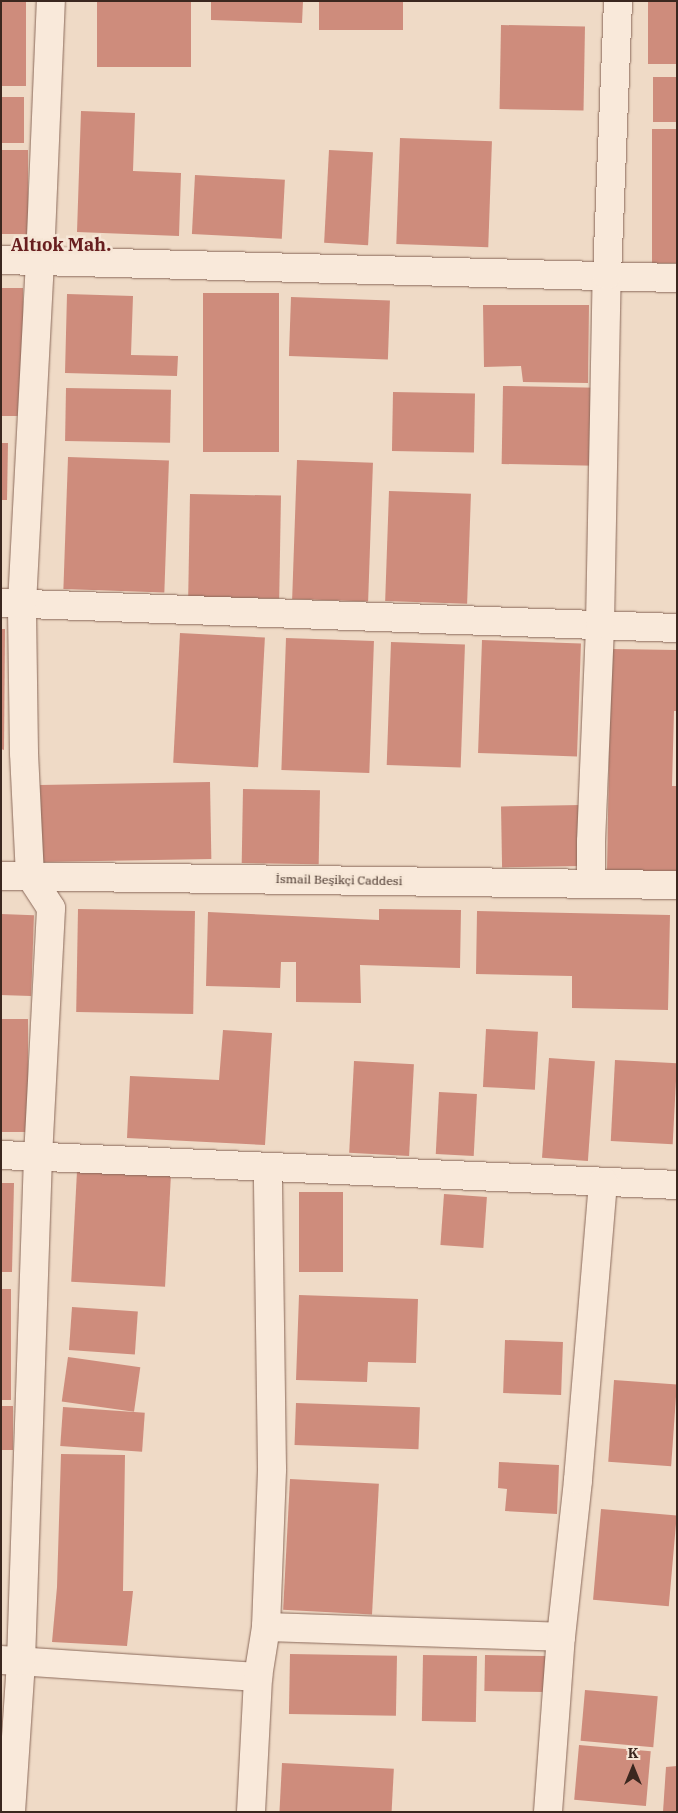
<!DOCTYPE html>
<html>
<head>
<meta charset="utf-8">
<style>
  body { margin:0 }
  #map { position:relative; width:678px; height:1813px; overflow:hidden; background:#efdac6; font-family:"IBM Plex Serif",serif }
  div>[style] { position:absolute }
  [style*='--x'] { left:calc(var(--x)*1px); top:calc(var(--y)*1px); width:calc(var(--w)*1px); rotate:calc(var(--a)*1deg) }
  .building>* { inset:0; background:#ce8c7c; transform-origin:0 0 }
  .roads { filter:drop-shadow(0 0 1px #8b6a5b) drop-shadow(0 0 1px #8b6a5b) }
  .minor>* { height:28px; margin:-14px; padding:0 14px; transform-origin:14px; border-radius:14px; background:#f9e9da }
  .tertiary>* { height:28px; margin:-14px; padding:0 14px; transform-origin:14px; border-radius:14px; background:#f9e9da }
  span { translate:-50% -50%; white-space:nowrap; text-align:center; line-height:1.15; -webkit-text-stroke:5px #f6e6d6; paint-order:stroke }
  .street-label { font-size:12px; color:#3b271f }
  .district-label { font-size:18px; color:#681e1f; font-weight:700 }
  .frame { position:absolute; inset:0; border:2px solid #3b271f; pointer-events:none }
  .north { position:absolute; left:608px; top:1743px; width:50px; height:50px; -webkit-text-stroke:4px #f6e6d6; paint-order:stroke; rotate:0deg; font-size:14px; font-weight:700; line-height:20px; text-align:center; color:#3b271f }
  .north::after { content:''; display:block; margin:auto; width:18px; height:22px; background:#3b271f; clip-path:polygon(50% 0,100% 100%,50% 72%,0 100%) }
</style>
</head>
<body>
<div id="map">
  <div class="building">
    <div style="left:1px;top:1px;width:25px;height:85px"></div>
    <div style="left:97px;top:1px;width:94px;height:66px"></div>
    <div style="clip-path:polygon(211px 1px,303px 1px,302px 23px,211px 20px)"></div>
    <div style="left:319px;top:1px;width:84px;height:29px"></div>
    <div style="left:648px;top:1px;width:29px;height:63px"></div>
    <div style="left:501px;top:25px;width:84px;height:84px;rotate:1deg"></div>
    <div style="left:653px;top:77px;width:24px;height:45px"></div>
    <div style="left:1px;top:97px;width:23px;height:46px"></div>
    <div style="clip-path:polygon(81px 111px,135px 113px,133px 171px,181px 173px,179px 236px,77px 232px)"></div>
    <div style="left:652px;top:129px;width:25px;height:134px"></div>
    <div style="left:400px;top:138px;width:92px;height:106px;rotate:2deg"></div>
    <div style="left:1px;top:150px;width:27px;height:84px"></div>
    <div style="left:329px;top:150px;width:44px;height:93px;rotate:3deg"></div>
    <div style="left:195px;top:175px;width:90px;height:59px;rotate:3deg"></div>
    <div style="left:1px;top:288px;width:22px;height:128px"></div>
    <div style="left:279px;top:293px;width:159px;height:76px;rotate:90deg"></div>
    <div style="clip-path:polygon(67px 294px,133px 296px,131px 355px,178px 356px,177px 376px,65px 373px)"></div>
    <div style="left:291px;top:297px;width:99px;height:59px;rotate:2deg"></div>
    <div style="clip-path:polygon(483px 305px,589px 305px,588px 383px,523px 382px,521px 366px,484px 367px)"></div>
    <div style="left:503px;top:386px;width:94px;height:78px;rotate:1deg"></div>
    <div style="left:66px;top:388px;width:105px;height:53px;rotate:1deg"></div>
    <div style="left:393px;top:392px;width:82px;height:59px;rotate:1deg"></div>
    <div style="clip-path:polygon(1px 443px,8px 443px,7px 500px,1px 500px)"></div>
    <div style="left:68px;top:457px;width:101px;height:132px;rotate:2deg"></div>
    <div style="left:297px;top:460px;width:76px;height:139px;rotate:2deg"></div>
    <div style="left:389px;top:491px;width:82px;height:110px;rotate:2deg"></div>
    <div style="left:190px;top:494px;width:91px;height:103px;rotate:1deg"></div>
    <div style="clip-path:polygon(1px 629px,5px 629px,4px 750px,1px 749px)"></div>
    <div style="left:180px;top:633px;width:85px;height:130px;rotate:3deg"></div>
    <div style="left:286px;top:638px;width:88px;height:132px;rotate:2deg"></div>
    <div style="left:482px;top:640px;width:99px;height:113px;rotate:2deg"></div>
    <div style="left:391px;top:642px;width:74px;height:123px;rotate:2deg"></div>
    <div style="clip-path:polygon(611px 649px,677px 650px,677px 711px,674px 711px,672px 786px,677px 786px,677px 872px,607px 872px)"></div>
    <div style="left:210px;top:782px;width:77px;height:170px;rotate:89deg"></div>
    <div style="left:243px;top:789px;width:77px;height:74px;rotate:1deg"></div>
    <div style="left:581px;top:805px;width:61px;height:80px;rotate:89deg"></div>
    <div style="left:78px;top:909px;width:117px;height:103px;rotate:1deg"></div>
    <div style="clip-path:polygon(379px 909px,461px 910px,460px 968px,360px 965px,361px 1003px,296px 1002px,296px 962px,281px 962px,280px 988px,206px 986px,208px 912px,379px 920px)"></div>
    <div style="clip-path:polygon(477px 911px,670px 915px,668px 1010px,572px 1008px,572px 976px,476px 974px)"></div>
    <div style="left:1px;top:914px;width:33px;height:81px;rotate:2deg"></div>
    <div style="left:1px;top:1019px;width:27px;height:113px"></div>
    <div style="left:486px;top:1029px;width:52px;height:58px;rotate:3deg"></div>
    <div style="clip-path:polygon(223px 1030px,272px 1033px,265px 1145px,127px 1138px,130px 1076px,219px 1080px)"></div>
    <div style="left:549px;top:1058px;width:46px;height:100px;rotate:4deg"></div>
    <div style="left:615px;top:1060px;width:62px;height:81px;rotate:3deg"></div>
    <div style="left:354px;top:1061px;width:60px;height:92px;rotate:3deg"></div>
    <div style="left:439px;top:1092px;width:38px;height:62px;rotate:3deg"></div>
    <div style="left:77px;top:1171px;width:94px;height:111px;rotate:3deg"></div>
    <div style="clip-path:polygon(1px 1183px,14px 1183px,12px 1272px,1px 1272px)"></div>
    <div style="left:299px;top:1192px;width:44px;height:80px"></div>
    <div style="left:444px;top:1194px;width:43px;height:51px;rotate:4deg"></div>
    <div style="left:1px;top:1289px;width:10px;height:111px"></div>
    <div style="clip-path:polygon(299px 1295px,418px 1299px,416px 1363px,368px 1362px,367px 1382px,296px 1380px)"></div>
    <div style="left:72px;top:1307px;width:66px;height:43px;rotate:4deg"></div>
    <div style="left:505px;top:1340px;width:58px;height:53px;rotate:2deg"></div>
    <div style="left:68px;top:1357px;width:73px;height:45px;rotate:8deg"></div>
    <div style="left:614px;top:1380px;width:63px;height:82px;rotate:4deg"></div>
    <div style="left:296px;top:1403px;width:124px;height:42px;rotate:2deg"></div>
    <div style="left:1px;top:1406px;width:12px;height:44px"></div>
    <div style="left:63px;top:1407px;width:82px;height:39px;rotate:4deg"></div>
    <div style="clip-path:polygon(61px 1454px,125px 1455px,123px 1591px,133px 1591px,127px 1646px,52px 1642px,57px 1587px)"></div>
    <div style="clip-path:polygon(499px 1462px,559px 1465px,557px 1514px,505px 1511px,507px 1489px,498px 1488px)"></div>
    <div style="left:290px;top:1479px;width:89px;height:131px;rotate:3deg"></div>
    <div style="left:601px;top:1509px;width:76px;height:91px;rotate:5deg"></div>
    <div style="left:290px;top:1654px;width:107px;height:60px;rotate:1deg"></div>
    <div style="left:423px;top:1655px;width:54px;height:66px;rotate:1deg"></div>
    <div style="left:485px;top:1655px;width:61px;height:36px;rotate:1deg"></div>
    <div style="left:585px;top:1690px;width:73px;height:51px;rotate:5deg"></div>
    <div style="left:579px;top:1745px;width:72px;height:55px;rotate:5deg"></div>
    <div style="left:282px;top:1763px;width:112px;height:49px;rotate:3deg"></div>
    <div style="clip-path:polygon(677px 1766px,677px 1812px,663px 1812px,666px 1767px)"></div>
  </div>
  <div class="roads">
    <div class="minor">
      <div style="--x:1;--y:260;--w:676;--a:1.53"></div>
      <div style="--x:1;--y:603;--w:676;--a:2.12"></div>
      <div style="--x:591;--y:883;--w:41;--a:-90"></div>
      <div style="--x:591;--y:842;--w:218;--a:-87.6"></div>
      <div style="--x:600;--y:624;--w:349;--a:-88.9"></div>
      <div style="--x:607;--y:275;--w:274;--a:-87.7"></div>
      <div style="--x:1;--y:1155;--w:677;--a:2.54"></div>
      <div style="--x:266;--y:1627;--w:295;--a:1.9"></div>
      <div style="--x:1;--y:1660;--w:258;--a:3.8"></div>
      <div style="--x:11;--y:1812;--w:151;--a:-86.2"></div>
      <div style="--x:21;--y:1661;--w:504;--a:-88.07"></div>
      <div style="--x:38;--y:1157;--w:249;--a:-87"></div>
      <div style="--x:51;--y:908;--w:38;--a:-123"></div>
      <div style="--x:30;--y:876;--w:123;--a:-92.8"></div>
      <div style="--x:24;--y:753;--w:149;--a:-90.8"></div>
      <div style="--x:22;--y:604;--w:344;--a:-87"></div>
      <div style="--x:40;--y:260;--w:259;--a:-87.6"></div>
      <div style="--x:251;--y:1812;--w:135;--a:-87"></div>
      <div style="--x:258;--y:1677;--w:51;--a:-80.9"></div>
      <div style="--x:266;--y:1627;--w:158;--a:-87.8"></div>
      <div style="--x:272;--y:1469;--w:301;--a:-90.8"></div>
      <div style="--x:548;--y:1812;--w:175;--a:-85.8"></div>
      <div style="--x:561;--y:1637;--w:158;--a:-83.8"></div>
      <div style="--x:578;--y:1480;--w:299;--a:-85.2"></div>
    </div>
    <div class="tertiary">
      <div style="--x:1;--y:876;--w:676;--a:0.76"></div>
    </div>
  </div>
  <div class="street-label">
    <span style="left:339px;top:880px;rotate:1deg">İsmail Beşikçi Caddesi</span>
  </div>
  <div class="district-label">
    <span style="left:61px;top:245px">Altıok Mah.</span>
  </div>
  <div class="frame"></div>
  <div class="north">K</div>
</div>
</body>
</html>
